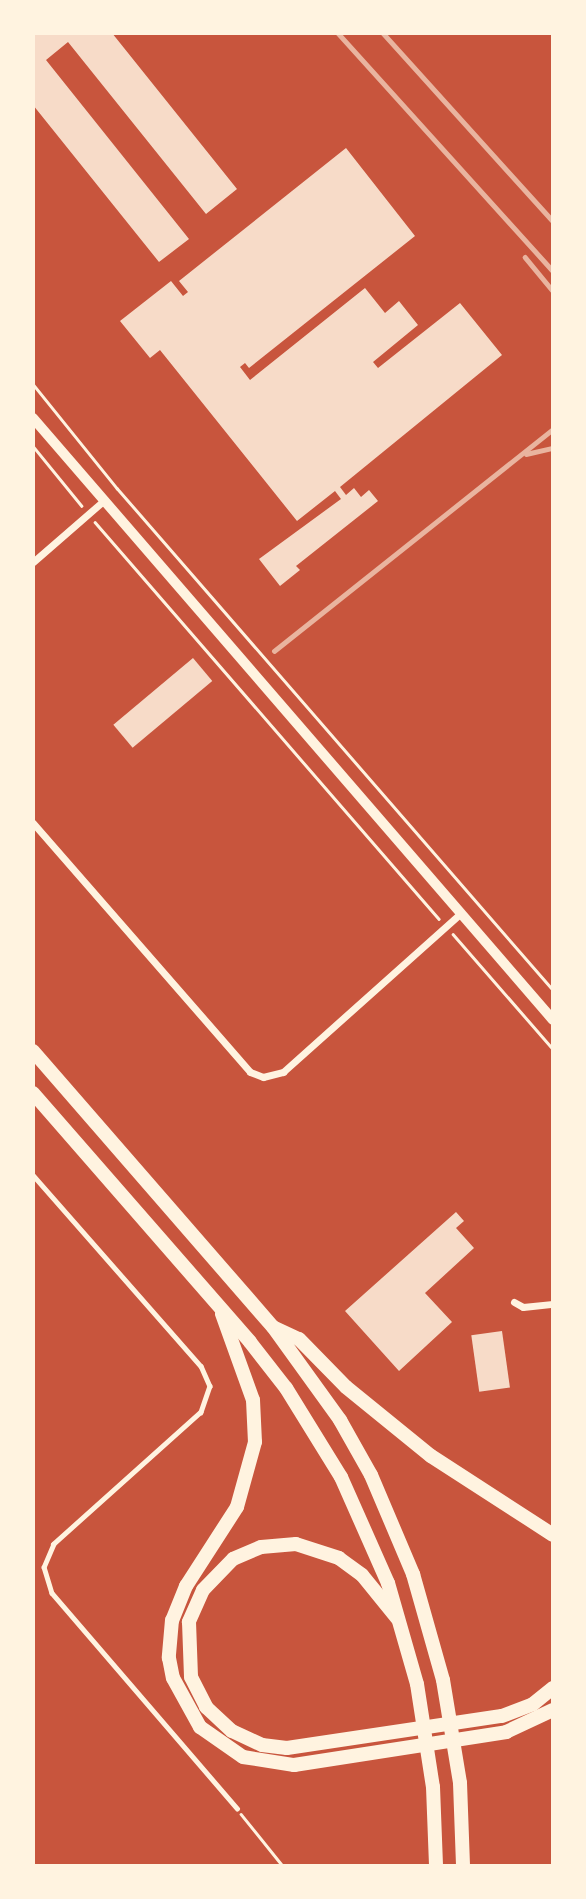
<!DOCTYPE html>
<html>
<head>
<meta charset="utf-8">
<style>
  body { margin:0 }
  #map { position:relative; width:586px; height:1899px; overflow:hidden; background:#c8553d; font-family:Lato,sans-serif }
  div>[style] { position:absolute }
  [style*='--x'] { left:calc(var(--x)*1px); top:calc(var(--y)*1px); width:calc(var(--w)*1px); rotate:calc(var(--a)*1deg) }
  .building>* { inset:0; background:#f7dbc8; transform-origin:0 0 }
  .path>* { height:2.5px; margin:-1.25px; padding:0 1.25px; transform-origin:1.25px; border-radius:1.25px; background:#fff3e0 }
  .service>* { height:4.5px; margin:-2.25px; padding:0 2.25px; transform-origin:2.25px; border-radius:2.25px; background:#fff3e0 }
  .minor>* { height:7px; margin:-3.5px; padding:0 3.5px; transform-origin:3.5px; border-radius:3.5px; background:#fff3e0 }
  .tertiary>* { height:10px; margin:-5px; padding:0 5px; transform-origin:5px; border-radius:5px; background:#fff3e0 }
  .motorway>* { height:14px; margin:-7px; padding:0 7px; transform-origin:7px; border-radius:7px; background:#fff3e0 }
  .rail>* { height:4.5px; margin:-2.25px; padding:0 2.25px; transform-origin:2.25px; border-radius:2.25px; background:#e9b49f }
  span { translate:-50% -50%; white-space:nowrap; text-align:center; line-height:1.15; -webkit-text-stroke:5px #fff3e0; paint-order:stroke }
  .frame { position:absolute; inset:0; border:35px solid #fff3e0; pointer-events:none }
</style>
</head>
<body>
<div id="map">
  <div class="building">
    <div style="clip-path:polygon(33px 33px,112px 33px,237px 189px,206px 214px,68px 42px,46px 60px,189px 239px,159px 262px,33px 105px)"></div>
    <div style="clip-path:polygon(346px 148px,415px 236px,249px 368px,245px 363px,240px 367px,250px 380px,365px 288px,385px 313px,399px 301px,418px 325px,373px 362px,378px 368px,460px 303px,502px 355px,340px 487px,346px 495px,354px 488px,361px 497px,369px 490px,378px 501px,296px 566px,300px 570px,280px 586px,259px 559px,341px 499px,335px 491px,297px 521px,160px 350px,150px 358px,120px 321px,171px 281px,183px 296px,188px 292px,179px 281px)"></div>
    <div style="left:193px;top:658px;width:30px;height:104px;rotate:50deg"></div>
    <div style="clip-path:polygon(456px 1212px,464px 1221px,456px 1228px,474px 1248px,425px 1293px,452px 1322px,399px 1371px,345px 1311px)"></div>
    <div style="left:502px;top:1331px;width:57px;height:31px;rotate:82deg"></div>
  </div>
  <div class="path">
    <div style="--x:33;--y:384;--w:134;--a:51.1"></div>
    <div style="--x:117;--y:488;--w:665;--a:49.02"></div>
    <div style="--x:33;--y:446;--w:77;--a:50.8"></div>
    <div style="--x:95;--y:522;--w:525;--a:49.09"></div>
    <div style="--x:453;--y:934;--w:152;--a:49"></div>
    <div style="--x:241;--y:1814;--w:67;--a:51.1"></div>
  </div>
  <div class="service">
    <div style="--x:33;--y:1175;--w:254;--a:48.7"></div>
    <div style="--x:201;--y:1366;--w:22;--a:66"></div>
    <div style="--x:210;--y:1386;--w:28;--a:109"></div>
    <div style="--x:201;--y:1412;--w:198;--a:138.1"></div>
    <div style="--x:54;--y:1544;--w:25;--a:113"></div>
    <div style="--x:44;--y:1567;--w:27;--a:73"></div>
    <div style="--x:52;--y:1593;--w:284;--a:49.3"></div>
  </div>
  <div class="minor">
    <div style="--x:33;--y:562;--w:91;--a:-41"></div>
    <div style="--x:33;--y:823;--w:330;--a:48.9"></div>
    <div style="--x:250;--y:1072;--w:14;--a:21"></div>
    <div style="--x:263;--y:1077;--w:21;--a:-14"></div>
    <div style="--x:283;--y:1072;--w:237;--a:-41.8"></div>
    <div style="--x:514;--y:1302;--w:10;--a:29"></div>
    <div style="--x:523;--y:1307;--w:30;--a:-6"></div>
  </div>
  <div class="tertiary">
    <div style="--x:33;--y:418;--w:795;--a:49.18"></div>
  </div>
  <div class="motorway">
    <div style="--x:33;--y:1051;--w:366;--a:49"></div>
    <div style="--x:273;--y:1327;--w:115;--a:54.2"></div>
    <div style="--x:340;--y:1420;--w:63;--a:60.6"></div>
    <div style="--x:371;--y:1475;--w:108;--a:67"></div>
    <div style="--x:413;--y:1574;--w:110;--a:74.2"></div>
    <div style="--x:443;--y:1680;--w:104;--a:80.6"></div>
    <div style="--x:460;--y:1783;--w:83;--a:87.9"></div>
    <div style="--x:33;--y:1093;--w:330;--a:48.9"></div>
    <div style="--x:250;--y:1342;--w:58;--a:52"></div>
    <div style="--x:286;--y:1388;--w:105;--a:58.3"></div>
    <div style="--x:341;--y:1477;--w:116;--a:66.1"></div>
    <div style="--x:388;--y:1583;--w:105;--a:74"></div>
    <div style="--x:417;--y:1684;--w:104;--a:81.2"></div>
    <div style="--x:433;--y:1787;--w:79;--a:87.8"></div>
    <div style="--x:222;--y:1314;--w:91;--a:70.2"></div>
    <div style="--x:253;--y:1400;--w:42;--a:87.3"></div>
    <div style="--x:255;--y:1442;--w:67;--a:105.5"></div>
    <div style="--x:237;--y:1507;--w:94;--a:122.8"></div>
    <div style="--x:186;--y:1586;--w:37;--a:112"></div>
    <div style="--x:172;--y:1620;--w:38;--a:95"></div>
    <div style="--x:169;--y:1658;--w:20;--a:79"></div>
    <div style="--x:173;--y:1678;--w:56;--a:61.1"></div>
    <div style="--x:200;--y:1727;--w:52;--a:34.9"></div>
    <div style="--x:243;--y:1757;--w:52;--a:8.9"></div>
    <div style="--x:294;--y:1765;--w:215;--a:-8.8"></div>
    <div style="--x:506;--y:1732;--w:52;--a:-25.1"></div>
    <div style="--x:275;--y:1328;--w:26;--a:25"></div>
    <div style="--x:299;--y:1339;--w:67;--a:45.6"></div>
    <div style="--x:346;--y:1387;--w:109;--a:39.1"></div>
    <div style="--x:431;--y:1456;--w:145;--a:32.9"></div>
    <div style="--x:397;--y:1618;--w:55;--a:-129.1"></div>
    <div style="--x:362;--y:1575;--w:29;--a:-144"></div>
    <div style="--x:339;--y:1558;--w:45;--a:-162"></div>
    <div style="--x:296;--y:1544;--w:35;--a:175"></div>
    <div style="--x:261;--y:1547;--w:30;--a:157"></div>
    <div style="--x:233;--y:1559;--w:43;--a:134.1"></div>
    <div style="--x:203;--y:1590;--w:35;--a:114"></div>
    <div style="--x:189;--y:1622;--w:55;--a:87.9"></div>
    <div style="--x:191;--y:1677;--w:34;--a:63"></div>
    <div style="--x:206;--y:1707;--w:35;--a:43"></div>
    <div style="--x:232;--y:1731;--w:33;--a:25"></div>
    <div style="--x:262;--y:1745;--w:25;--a:7"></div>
    <div style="--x:287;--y:1748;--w:217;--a:-8.5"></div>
    <div style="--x:502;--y:1716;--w:33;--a:-21"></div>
    <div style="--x:533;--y:1704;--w:26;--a:-39"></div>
  </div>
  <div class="rail">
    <div style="--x:338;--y:33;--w:321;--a:47.9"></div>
    <div style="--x:383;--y:33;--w:253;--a:47.9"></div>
    <div style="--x:525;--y:257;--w:44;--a:50.5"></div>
    <div style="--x:526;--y:454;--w:28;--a:-13"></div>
    <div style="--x:274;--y:651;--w:357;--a:-38.5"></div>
  </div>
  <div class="frame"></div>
</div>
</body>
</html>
